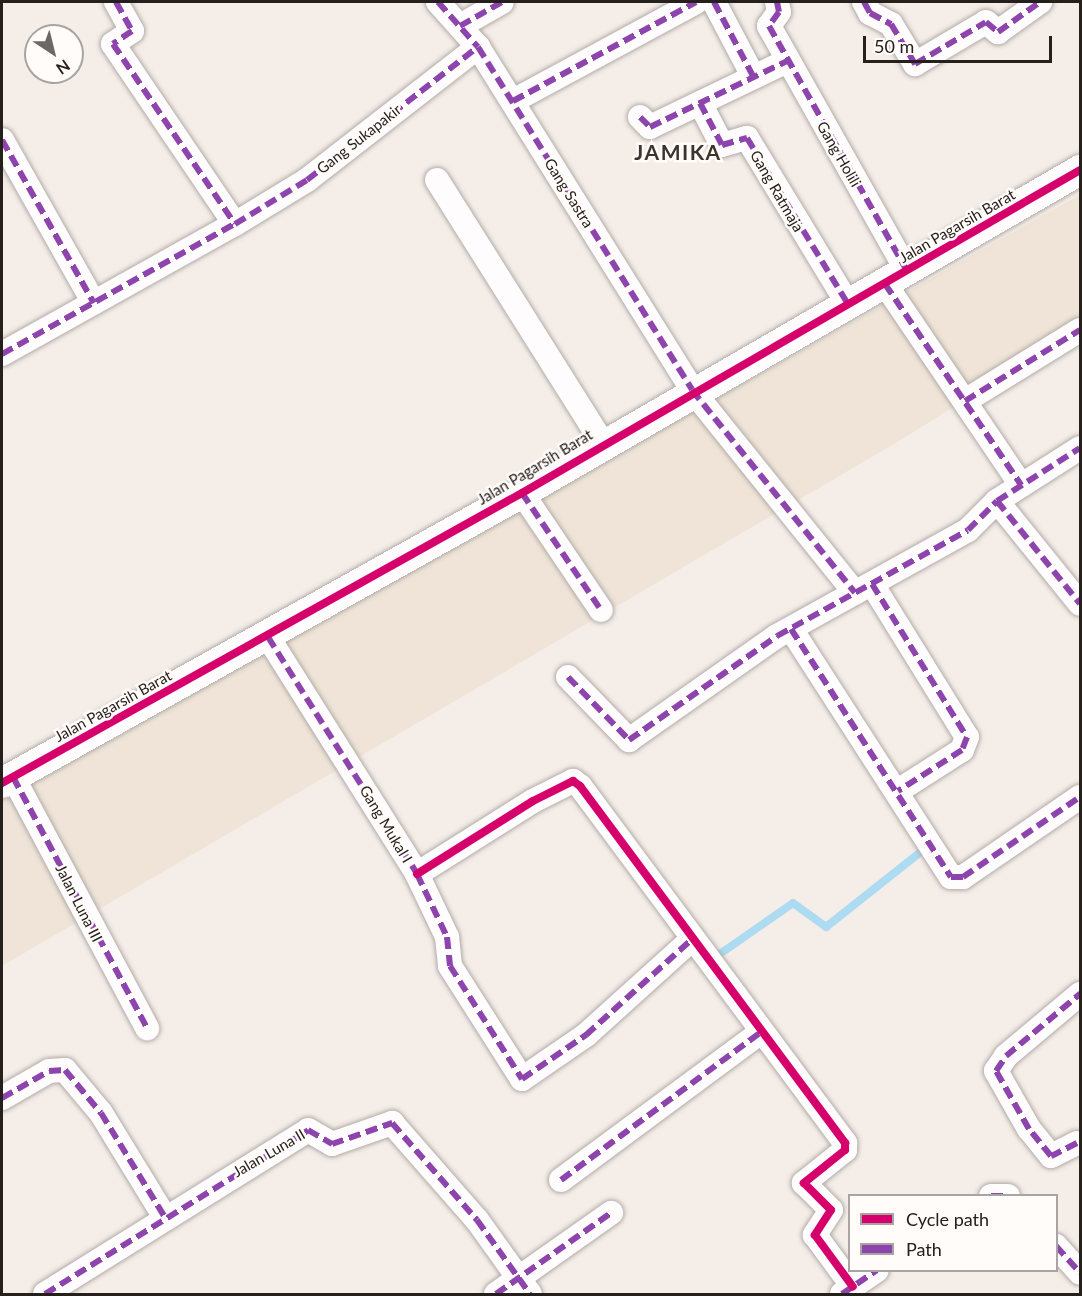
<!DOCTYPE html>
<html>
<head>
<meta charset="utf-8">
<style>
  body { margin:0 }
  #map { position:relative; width:1082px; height:1296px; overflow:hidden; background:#f5ede8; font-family:Lato,sans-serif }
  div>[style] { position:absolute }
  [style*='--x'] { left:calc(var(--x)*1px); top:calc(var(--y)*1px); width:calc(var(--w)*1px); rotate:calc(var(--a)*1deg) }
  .commercial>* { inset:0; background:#efe4d7 }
  .stream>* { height:8px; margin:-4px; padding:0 4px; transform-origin:4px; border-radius:4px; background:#acdbf2 }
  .roads { filter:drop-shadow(0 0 2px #b1aca8) drop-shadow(0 0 2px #b1aca8) }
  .minor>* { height:24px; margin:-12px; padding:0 12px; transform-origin:12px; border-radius:12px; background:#fefcfc }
  .tertiary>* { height:30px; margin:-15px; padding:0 15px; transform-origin:15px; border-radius:15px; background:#fefcfc }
  .quiet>* { height:6px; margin-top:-3px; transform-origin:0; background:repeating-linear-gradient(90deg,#8e44ad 0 12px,transparent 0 18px) }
  .cycleway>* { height:8px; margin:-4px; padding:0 4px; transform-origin:4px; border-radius:4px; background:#d6006c }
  span { translate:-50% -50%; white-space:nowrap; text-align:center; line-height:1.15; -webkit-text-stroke:5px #fffcfa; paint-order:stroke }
  .street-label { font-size:15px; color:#26201d }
  .district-label { font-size:21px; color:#3f342d; font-weight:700; letter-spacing:1.5px }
  .frame { position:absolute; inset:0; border:3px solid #26201d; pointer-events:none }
  .legend { position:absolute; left:848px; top:1194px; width:210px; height:78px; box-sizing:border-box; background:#fffcfa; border:2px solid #a8a4a2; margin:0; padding:8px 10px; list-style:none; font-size:18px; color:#26201d }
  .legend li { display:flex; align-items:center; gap:12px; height:30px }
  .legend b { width:30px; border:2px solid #a8a4a2 }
  .north { position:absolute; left:24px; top:24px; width:60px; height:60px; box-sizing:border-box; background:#fffcfa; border:2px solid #a8a4a2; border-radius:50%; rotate:145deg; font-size:16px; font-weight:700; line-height:24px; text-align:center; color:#26201d }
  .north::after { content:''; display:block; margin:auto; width:21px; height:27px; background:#6e6864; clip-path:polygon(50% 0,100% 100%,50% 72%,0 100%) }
  .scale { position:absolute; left:863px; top:36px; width:189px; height:27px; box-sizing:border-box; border:3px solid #26201d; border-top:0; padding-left:8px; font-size:18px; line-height:21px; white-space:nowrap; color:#26201d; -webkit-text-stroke:4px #fffcfa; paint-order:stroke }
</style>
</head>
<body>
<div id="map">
  <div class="commercial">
    <div style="clip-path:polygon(1080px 195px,1080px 328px,899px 441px,2px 966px,2px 799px)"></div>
  </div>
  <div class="stream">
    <div style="--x:714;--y:958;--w:96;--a:-34.8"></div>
    <div style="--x:793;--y:903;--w:41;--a:36"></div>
    <div style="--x:826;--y:927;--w:129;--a:-38.4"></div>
  </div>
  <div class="roads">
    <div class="minor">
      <div style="--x:116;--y:2;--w:33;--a:61"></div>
      <div style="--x:132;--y:31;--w:23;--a:146"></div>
      <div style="--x:113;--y:44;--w:217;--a:55.9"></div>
      <div style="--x:235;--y:224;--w:84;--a:-31.4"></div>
      <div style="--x:307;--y:180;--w:217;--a:-37.9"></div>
      <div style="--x:438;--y:2;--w:60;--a:48.4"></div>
      <div style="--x:478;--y:47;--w:404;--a:58"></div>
      <div style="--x:692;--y:390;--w:260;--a:51.2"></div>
      <div style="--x:714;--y:2;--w:84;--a:62.2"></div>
      <div style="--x:777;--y:2;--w:10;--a:79"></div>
      <div style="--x:779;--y:12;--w:17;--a:126"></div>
      <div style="--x:769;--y:26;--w:281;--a:60.6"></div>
      <div style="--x:864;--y:2;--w:13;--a:61"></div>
      <div style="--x:870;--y:13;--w:24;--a:28"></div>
      <div style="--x:891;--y:24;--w:47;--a:59"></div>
      <div style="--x:915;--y:64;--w:82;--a:-30.6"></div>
      <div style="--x:986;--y:22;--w:16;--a:40"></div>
      <div style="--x:998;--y:32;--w:52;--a:-35.5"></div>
      <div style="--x:460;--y:26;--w:48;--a:-29.7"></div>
      <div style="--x:513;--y:101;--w:208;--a:-28.4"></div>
      <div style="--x:700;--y:103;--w:47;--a:62.4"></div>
      <div style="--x:722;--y:145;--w:26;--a:-16"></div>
      <div style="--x:747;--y:138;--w:194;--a:58.7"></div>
      <div style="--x:640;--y:117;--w:14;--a:45"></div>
      <div style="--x:650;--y:127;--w:152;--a:-25.7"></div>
      <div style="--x:2;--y:140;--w:187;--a:60.6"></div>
      <div style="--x:437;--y:180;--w:310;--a:57.8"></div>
      <div style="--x:885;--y:284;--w:243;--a:55.9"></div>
      <div style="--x:2;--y:354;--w:267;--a:-29.2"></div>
      <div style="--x:965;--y:401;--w:135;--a:-31.7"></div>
      <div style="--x:522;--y:493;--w:141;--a:56"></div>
      <div style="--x:997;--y:501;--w:132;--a:51.1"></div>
      <div style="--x:872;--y:584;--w:180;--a:58.2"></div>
      <div style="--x:967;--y:737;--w:14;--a:111"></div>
      <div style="--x:962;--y:750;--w:76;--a:147.4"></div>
      <div style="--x:791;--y:629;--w:295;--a:57.2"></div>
      <div style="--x:951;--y:877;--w:12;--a:0"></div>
      <div style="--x:963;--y:877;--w:142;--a:-34.4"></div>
      <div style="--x:268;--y:637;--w:280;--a:57.8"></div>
      <div style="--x:417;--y:874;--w:70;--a:64.5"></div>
      <div style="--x:447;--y:937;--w:29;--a:84"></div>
      <div style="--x:450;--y:966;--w:134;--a:57.5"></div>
      <div style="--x:522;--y:1079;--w:78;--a:-34.5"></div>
      <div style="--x:586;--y:1035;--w:142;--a:-42.1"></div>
      <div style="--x:568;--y:677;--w:88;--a:45.9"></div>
      <div style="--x:629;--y:740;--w:181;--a:-35.1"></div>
      <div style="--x:777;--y:636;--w:218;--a:-29"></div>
      <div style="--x:968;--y:530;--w:41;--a:-45"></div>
      <div style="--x:997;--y:501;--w:98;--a:-32.6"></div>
      <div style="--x:13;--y:777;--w:285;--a:61.9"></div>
      <div style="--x:417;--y:874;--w:137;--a:-32.2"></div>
      <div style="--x:533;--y:801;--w:45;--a:-26.6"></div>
      <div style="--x:573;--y:781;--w:9;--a:36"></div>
      <div style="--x:580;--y:786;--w:445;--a:53.4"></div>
      <div style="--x:845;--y:1143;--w:7;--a:90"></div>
      <div style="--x:845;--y:1150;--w:53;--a:141.2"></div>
      <div style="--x:804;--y:1183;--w:38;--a:45"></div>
      <div style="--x:831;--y:1210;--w:30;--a:123"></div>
      <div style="--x:815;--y:1235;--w:64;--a:53.8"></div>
      <div style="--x:2;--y:1098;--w:54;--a:-29.9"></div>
      <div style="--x:49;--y:1071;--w:16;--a:-4"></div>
      <div style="--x:65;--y:1070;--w:56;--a:50.1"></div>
      <div style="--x:101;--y:1113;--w:121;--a:58.5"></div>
      <div style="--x:1077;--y:1143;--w:29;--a:153"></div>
      <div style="--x:1051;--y:1156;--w:35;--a:-129"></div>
      <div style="--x:1029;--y:1129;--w:67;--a:-119.6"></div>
      <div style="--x:996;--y:1071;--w:18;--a:-56"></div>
      <div style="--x:1006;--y:1056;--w:97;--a:-40"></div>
      <div style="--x:561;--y:1180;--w:247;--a:-36.5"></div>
      <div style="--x:991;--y:1196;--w:17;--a:0"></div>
      <div style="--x:1056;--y:1246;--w:36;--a:48"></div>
      <div style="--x:45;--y:1294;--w:310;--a:-31.9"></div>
      <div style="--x:308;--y:1130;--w:28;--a:30"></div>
      <div style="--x:332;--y:1144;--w:64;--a:-19.3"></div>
      <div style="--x:392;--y:1123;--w:129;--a:48.8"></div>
      <div style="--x:477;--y:1220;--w:91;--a:54.4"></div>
      <div style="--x:496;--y:1294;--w:141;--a:-35.2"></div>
      <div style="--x:842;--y:1294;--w:42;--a:-34.4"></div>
    </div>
    <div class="tertiary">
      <div style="--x:2;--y:783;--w:595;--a:-29.15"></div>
      <div style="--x:522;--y:493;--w:645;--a:-30.06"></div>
    </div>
  </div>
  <div class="quiet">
    <div style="--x:116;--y:2;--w:33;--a:61"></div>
    <div style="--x:132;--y:31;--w:23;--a:146"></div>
    <div style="--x:113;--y:44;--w:217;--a:55.9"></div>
    <div style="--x:235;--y:224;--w:84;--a:-31.4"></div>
    <div style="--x:307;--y:180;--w:217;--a:-37.9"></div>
    <div style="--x:438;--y:2;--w:60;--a:48.4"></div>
    <div style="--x:478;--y:47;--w:404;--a:58"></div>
    <div style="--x:692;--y:390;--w:260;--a:51.2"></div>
    <div style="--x:714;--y:2;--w:84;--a:62.2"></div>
    <div style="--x:777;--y:2;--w:10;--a:79"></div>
    <div style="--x:779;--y:12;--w:17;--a:126"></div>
    <div style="--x:769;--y:26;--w:281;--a:60.6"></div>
    <div style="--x:864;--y:2;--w:13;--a:61"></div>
    <div style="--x:870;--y:13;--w:24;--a:28"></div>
    <div style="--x:891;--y:24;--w:47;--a:59"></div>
    <div style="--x:915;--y:64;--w:82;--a:-30.6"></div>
    <div style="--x:986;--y:22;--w:16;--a:40"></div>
    <div style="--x:998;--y:32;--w:52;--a:-35.5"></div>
    <div style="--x:460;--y:26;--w:48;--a:-29.7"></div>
    <div style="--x:513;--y:101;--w:208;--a:-28.4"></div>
    <div style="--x:700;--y:103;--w:47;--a:62.4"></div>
    <div style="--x:722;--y:145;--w:26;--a:-16"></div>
    <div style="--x:747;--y:138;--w:194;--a:58.7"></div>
    <div style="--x:640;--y:117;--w:14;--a:45"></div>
    <div style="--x:650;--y:127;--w:152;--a:-25.7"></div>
    <div style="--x:2;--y:140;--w:187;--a:60.6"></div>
    <div style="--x:885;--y:284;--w:243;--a:55.9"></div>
    <div style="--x:2;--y:354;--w:267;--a:-29.2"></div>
    <div style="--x:965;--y:401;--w:135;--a:-31.7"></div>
    <div style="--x:522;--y:493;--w:141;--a:56"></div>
    <div style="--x:997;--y:501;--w:132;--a:51.1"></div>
    <div style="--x:872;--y:584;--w:180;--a:58.2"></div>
    <div style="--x:967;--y:737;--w:14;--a:111"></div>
    <div style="--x:962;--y:750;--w:76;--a:147.4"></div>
    <div style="--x:791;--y:629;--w:295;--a:57.2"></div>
    <div style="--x:951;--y:877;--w:12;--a:0"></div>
    <div style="--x:963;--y:877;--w:142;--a:-34.4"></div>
    <div style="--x:268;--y:637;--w:280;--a:57.8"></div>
    <div style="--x:417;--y:874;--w:70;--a:64.5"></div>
    <div style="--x:447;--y:937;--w:29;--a:84"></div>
    <div style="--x:450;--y:966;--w:134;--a:57.5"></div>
    <div style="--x:522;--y:1079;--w:78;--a:-34.5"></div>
    <div style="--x:586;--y:1035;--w:142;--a:-42.1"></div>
    <div style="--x:568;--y:677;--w:88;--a:45.9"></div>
    <div style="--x:629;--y:740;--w:181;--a:-35.1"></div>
    <div style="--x:777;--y:636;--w:218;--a:-29"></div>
    <div style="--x:968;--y:530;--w:41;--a:-45"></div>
    <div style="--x:997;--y:501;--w:98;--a:-32.6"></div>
    <div style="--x:13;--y:777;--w:285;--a:61.9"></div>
    <div style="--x:2;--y:1098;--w:54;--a:-29.9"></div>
    <div style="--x:49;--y:1071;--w:16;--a:-4"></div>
    <div style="--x:65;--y:1070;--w:56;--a:50.1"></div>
    <div style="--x:101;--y:1113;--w:121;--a:58.5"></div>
    <div style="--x:1077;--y:1143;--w:29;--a:153"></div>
    <div style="--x:1051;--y:1156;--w:35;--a:-129"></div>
    <div style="--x:1029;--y:1129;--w:67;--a:-119.6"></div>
    <div style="--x:996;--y:1071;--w:18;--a:-56"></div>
    <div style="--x:1006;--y:1056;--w:97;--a:-40"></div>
    <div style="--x:561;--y:1180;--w:247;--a:-36.5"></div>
    <div style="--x:991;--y:1196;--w:17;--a:0"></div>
    <div style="--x:1056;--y:1246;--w:36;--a:48"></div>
    <div style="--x:45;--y:1294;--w:310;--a:-31.9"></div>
    <div style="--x:308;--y:1130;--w:28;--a:30"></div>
    <div style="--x:332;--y:1144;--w:64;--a:-19.3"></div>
    <div style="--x:392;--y:1123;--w:129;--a:48.8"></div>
    <div style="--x:477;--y:1220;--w:91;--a:54.4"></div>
    <div style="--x:496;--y:1294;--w:141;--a:-35.2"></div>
    <div style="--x:842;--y:1294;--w:42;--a:-34.4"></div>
  </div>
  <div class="cycleway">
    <div style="--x:2;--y:783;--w:595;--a:-29.15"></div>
    <div style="--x:522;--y:493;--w:645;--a:-30.06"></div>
    <div style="--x:417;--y:874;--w:137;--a:-32.2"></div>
    <div style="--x:533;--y:801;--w:45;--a:-26.6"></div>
    <div style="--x:573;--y:781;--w:9;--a:36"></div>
    <div style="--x:580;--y:786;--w:445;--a:53.4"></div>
    <div style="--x:845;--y:1143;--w:7;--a:90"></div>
    <div style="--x:845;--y:1150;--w:53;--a:141.2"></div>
    <div style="--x:804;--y:1183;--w:38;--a:45"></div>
    <div style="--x:831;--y:1210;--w:30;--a:123"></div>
    <div style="--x:815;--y:1235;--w:64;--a:53.8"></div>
  </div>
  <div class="street-label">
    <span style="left:359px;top:139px;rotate:-38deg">Gang Sukapakir</span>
    <span style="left:839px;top:154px;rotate:60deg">Gang Holili</span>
    <span style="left:777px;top:191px;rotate:60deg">Gang Ratmaja</span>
    <span style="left:569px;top:193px;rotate:58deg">Gang Sastra</span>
    <span style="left:957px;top:226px;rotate:-30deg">Jalan Pagarsih Barat</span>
    <span style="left:535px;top:467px;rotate:-31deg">Jalan Pagarsih Barat</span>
    <span style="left:113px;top:706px;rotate:-29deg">Jalan Pagarsih Barat</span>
    <span style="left:386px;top:824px;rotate:59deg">Gang Mukal I</span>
    <span style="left:79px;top:903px;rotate:63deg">Jalan Luna III</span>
    <span style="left:269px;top:1153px;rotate:-30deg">Jalan Luna II</span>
  </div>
  <div class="district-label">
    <span style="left:678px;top:152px">JAMIKA</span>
  </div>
  <div class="frame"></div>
  <ul class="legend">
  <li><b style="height:8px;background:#d6006c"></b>Cycle path</li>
  <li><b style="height:8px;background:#8e44ad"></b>Path</li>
  </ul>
  <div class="north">N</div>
  <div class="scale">50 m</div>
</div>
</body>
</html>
